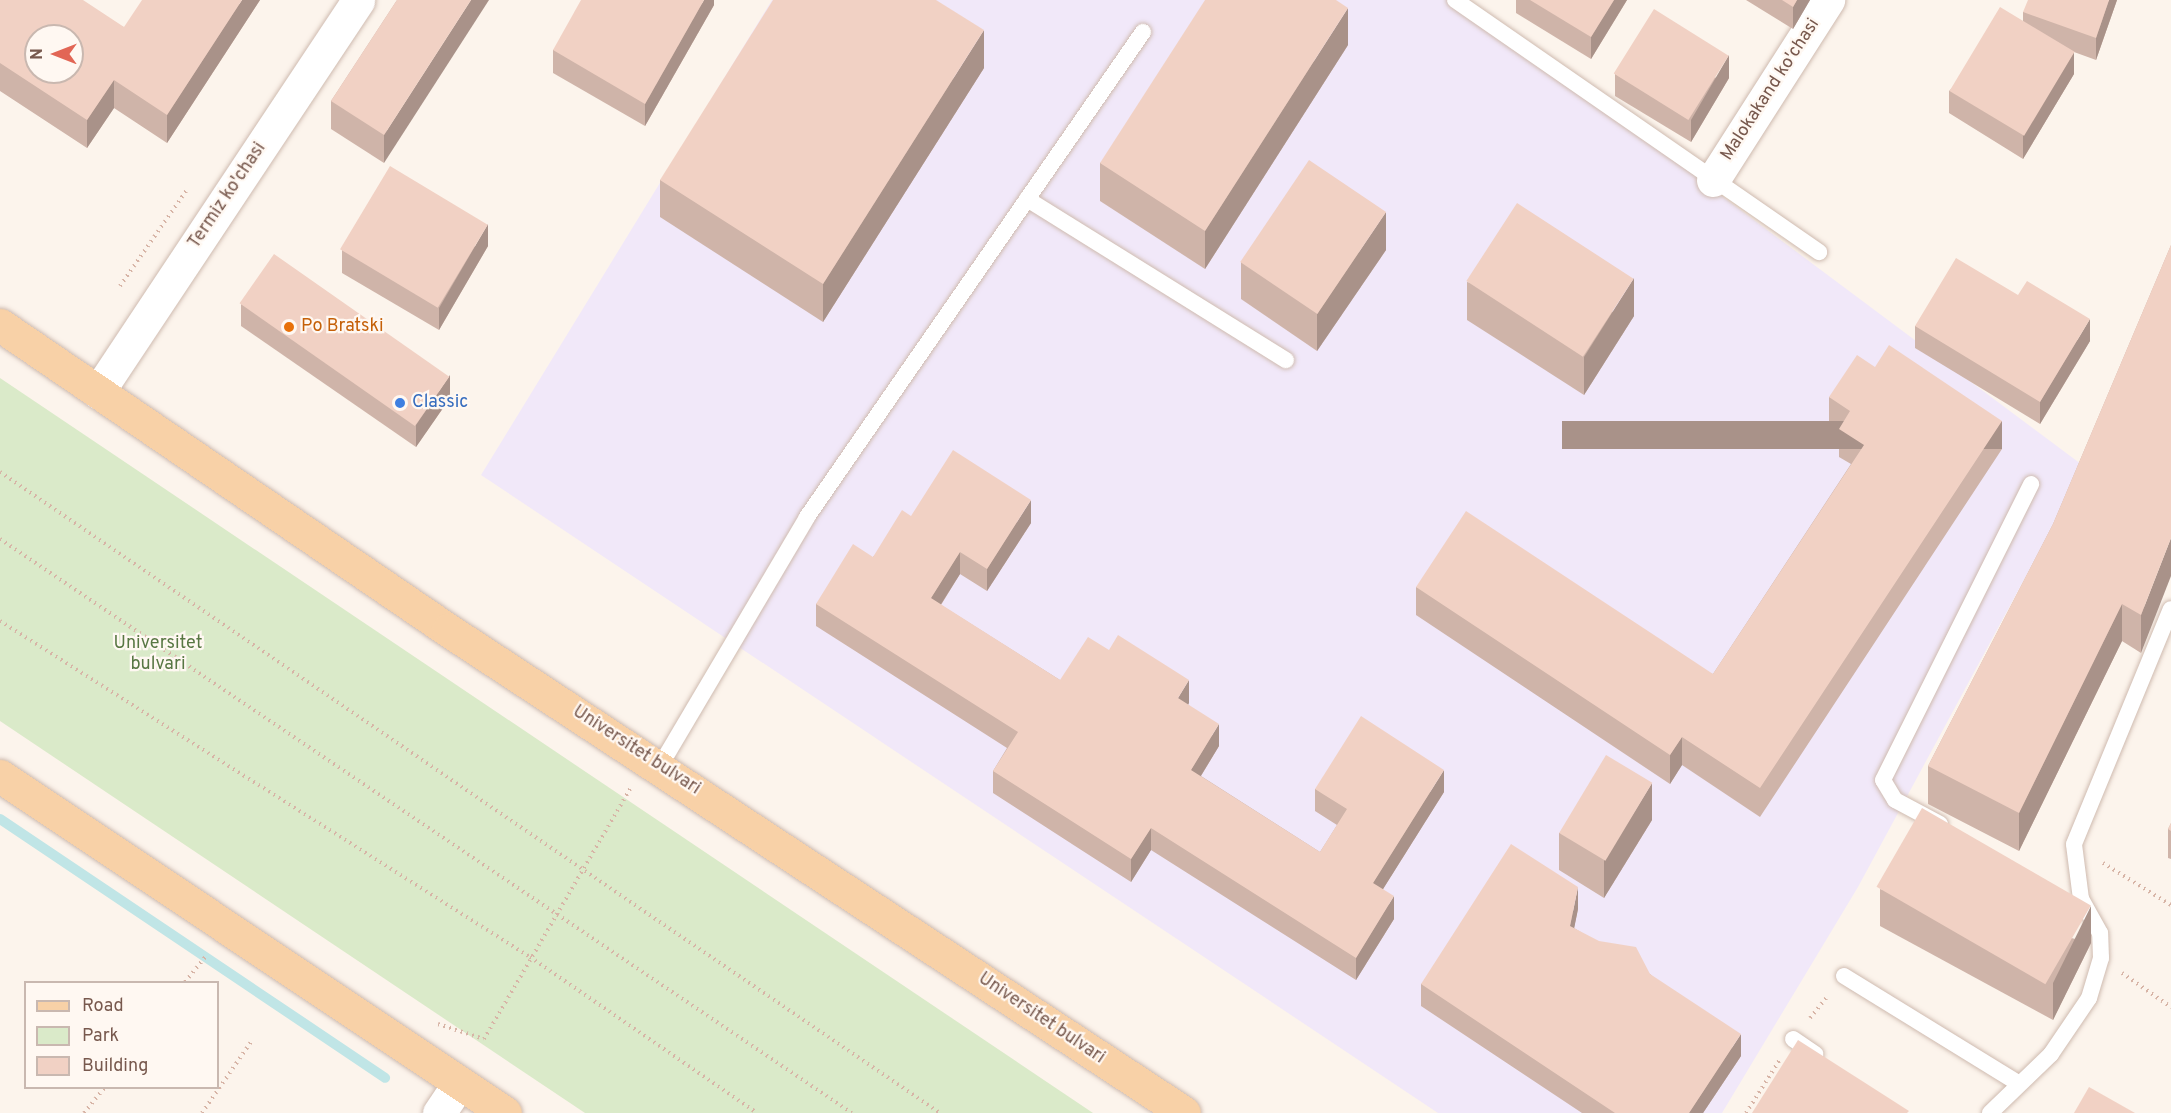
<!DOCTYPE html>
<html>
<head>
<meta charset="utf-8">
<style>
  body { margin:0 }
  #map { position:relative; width:2171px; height:1113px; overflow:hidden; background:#fcf4ec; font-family:Overpass,sans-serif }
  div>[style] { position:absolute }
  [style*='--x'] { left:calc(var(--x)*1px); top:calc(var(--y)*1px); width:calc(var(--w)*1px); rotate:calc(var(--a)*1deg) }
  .education>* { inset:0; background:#f1e8f9 }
  .green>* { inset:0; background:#daeac9 }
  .stream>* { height:10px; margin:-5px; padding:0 5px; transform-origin:5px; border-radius:5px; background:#c0e5e6 }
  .path>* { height:4px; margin-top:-2px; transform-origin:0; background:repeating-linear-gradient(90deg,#d7b4a6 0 1.5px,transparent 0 6px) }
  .roads { filter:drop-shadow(0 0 2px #cfbbb0) drop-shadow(0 0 2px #cfbbb0) }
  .lane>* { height:16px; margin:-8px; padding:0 8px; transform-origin:8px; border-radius:8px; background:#fff }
  .street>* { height:33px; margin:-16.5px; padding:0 16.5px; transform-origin:16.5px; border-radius:16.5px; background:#fff }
  .secondary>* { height:33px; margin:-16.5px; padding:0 16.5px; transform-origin:16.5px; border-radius:16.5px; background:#fff }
  .primary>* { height:33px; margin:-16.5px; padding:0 16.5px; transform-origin:16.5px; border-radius:16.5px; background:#f8d1a7 }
  .wall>* { inset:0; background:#cfb4a9 }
  .shaded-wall>* { inset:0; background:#a99289; transform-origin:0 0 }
  .building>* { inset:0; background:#f1d1c4; transform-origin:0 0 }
  .dots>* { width:16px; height:16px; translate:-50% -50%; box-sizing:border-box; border:3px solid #fff8f2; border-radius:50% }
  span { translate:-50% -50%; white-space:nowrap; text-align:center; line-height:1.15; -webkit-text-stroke:4.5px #fff8f2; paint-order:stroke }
  .street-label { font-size:18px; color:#78594e }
  .food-label { font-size:18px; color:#c56008 }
  .left { translate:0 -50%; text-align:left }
  .shop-label { font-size:18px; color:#366cbe }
  .park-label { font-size:18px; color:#587743 }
  .legend { position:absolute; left:24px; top:981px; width:195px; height:108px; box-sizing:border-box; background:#fff8f2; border:2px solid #c9b8b0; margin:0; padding:8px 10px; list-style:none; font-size:18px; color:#78594e }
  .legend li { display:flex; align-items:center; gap:12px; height:30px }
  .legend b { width:30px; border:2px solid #c9b8b0 }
  .north { position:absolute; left:24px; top:24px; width:60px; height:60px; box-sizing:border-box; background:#fff8f2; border:2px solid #c9b8b0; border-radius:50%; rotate:270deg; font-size:16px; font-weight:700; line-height:24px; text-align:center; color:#78594e }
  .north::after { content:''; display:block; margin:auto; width:21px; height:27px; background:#e26655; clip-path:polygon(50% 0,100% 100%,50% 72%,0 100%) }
</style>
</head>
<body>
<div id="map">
  <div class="education">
    <div style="clip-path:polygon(772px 0,1459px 0,2085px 467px,1858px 887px,1722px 1113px,1438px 1113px,481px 475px)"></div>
  </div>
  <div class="green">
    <div style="clip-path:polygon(0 378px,1093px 1113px,585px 1113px,0 721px)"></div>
  </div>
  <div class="stream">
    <div style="--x:0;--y:819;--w:464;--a:33.9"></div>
  </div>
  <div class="path">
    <div style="--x:120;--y:286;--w:119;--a:-55.2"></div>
    <div style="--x:0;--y:472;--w:1138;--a:34.29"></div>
    <div style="--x:0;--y:539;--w:1027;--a:33.97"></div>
    <div style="--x:0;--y:621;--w:628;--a:32.37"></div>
    <div style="--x:530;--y:957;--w:275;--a:34.5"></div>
    <div style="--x:2103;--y:863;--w:80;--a:31.7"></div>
    <div style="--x:2122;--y:973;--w:60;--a:34.8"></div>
    <div style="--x:185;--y:982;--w:35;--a:-51"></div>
    <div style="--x:1810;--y:1018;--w:28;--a:-51"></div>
    <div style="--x:438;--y:1024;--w:48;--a:18.1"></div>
    <div style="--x:484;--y:1039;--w:290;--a:-59.7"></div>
    <div style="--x:84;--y:1113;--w:32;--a:-51"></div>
    <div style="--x:202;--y:1113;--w:86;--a:-55.4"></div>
    <div style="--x:1746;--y:1113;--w:62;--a:-57.6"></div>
  </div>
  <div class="roads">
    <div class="lane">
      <div style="--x:1455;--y:0;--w:443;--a:34.7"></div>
      <div style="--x:1027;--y:199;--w:305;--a:31.9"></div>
      <div style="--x:660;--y:766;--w:289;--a:-59.4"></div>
      <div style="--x:807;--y:517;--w:590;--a:-55.29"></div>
      <div style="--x:1940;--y:824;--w:51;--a:-151.9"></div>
      <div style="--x:1895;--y:800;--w:23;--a:-121"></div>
      <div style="--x:1883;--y:780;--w:331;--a:-63.4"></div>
      <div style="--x:1844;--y:976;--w:202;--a:31.6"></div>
      <div style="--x:1793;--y:1039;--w:27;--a:34"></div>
      <div style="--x:1990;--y:1113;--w:85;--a:-44"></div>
      <div style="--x:2051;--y:1054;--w:68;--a:-55.8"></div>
      <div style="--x:2089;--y:998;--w:42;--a:-73.3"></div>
      <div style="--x:2101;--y:958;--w:25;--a:-92"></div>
      <div style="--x:2100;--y:933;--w:39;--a:-119"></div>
      <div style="--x:2081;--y:899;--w:55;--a:-97.3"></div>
      <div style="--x:2074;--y:844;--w:254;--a:-67.6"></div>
    </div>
    <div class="street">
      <div style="--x:1713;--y:180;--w:214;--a:-57.4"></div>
    </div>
    <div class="secondary">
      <div style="--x:98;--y:392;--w:470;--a:-56.4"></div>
      <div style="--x:439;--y:1113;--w:36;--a:-56"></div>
    </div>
    <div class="primary">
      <div style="--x:0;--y:325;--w:542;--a:34.25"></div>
      <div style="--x:448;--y:630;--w:880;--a:33.27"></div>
      <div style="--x:0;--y:776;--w:607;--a:33.72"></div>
    </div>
  </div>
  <div class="wall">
    <div style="clip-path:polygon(0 0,124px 27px,260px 0,167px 143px,114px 108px,87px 148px,0 91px)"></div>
    <div style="clip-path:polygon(397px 0,384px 163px,331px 129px,331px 101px)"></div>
    <div style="clip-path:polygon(714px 0,714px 5px,645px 126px,553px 73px,553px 50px)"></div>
    <div style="clip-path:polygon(1516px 0,1627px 0,1591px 59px,1516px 13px)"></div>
    <div style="clip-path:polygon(1746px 0,1810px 0,1793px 29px)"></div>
    <div style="clip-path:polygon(2117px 0,2096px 60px,2074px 52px,2074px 74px,2023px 159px,1949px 113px,1949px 91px,2023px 21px,2023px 12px)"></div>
    <div style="clip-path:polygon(1348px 45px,1205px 269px,1100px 201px,1100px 163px)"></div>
    <div style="clip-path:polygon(984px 68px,823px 322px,660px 217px,660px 180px)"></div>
    <div style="clip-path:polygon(1615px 74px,1729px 78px,1691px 142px,1615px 96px)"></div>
    <div style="clip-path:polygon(2171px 245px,2141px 653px,2122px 641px,2019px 851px,1928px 804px,1928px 766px,2053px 524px)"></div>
    <div style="clip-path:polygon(488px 246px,439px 330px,342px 273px,342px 250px)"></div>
    <div style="clip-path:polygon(1386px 250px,1317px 351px,1241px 299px,1241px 262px)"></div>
    <div style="clip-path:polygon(1467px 282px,1634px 316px,1584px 395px,1467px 320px)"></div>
    <div style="clip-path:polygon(241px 304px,450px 398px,416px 447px,241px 326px)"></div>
    <div style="clip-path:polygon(1915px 326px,2090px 341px,2040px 424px,1915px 348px)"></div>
    <div style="clip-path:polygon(1829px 397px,2002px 449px,1760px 817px,1682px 765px,1670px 784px,1416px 615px,1416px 587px,1713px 674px,1851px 464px,1839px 457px,1839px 432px,1829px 425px)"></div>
    <div style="clip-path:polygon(911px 516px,1031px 523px,987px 591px,960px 574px,941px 605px,1060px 680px,1189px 703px,1188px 704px,1219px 746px,1201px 776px,1320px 852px,1337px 825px,1315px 811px,1315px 789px,1444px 792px,1383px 889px,1394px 919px,1356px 980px,1151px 850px,1131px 882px,993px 793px,993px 771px,1007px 748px,816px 626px,816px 604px,873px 557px)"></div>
    <div style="clip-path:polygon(1652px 820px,1604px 898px,1559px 870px,1559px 833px)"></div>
    <div style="clip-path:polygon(2171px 823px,2171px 859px,2168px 858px,2168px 829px)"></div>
    <div style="clip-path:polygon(1880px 889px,2091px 943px,2053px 1020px,1880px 926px)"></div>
    <div style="clip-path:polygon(1578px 909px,1574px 928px,1650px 974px,1741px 1056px,1703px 1113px,1582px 1113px,1421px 1006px,1421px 984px)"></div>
  </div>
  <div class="shaded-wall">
    <div style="clip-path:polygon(242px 0,260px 0,167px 143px,167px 115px)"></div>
    <div style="clip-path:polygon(471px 0,489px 0,384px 163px,384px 135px)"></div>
    <div style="clip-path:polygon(704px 0,714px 0,714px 5px,645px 126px,645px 104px)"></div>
    <div style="clip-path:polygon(1614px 0,1627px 0,1591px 59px,1591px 37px)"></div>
    <div style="clip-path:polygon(1797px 0,1810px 0,1793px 29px,1793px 7px)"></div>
    <div style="clip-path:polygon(2109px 0,2117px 0,2096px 60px,2096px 38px)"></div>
    <div style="clip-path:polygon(1348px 8px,1348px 45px,1205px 269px,1205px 231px)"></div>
    <div style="clip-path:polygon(984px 30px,984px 68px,823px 322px,823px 284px)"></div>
    <div style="clip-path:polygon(2074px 52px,2074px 74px,2023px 159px,2023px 136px)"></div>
    <div style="clip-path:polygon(1729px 55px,1729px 78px,1691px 142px,1691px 120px)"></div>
    <div style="clip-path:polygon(114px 80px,114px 108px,87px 148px,87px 120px)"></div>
    <div style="clip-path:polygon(1386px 212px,1386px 250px,1317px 351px,1317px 314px)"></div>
    <div style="clip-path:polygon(488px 224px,488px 246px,439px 330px,439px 308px)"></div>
    <div style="clip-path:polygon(1634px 278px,1634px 316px,1584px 395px,1584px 357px)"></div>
    <div style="clip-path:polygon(2090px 319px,2090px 341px,2040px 424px,2040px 402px)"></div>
    <div style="clip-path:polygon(450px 375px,450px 398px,416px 447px,416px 425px)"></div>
    <div style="left:2002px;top:421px;width:28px;height:440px;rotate:90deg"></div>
    <div style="clip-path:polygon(1031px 500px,1031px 523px,987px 591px,987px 569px)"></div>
    <div style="clip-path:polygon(2171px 538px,2171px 576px,2141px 653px,2141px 615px)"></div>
    <div style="clip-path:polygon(960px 552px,960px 574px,931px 620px,931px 598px)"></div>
    <div style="clip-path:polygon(2122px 604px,2122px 641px,2019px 851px,2019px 813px)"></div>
    <div style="clip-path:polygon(1189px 680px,1189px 703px,1178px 720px,1178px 698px)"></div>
    <div style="clip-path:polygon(1219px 724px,1219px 746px,1191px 792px,1191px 770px)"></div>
    <div style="clip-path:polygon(1682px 737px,1682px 765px,1670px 784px,1670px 755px)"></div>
    <div style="clip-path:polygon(1444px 770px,1444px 792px,1373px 905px,1373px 883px)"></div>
    <div style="clip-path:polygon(1652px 783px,1652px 820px,1604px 898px,1604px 861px)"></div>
    <div style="clip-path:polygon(1151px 828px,1151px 850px,1131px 882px,1131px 859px)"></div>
    <div style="clip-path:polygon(1578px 887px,1578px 909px,1570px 949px,1570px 926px)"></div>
    <div style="clip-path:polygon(1394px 896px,1394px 919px,1356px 980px,1356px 958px)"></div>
    <div style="clip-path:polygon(2091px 906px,2091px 943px,2053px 1020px,2053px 983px)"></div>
    <div style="clip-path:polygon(1741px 1034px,1741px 1056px,1703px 1113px,1689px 1113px)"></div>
  </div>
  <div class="building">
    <div style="clip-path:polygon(evenodd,0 0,83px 0,124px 27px,142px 0,242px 0,167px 115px,114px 80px,87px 120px,0 63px,0 0,36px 36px,72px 36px,72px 72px,36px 72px,36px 36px)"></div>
    <div style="clip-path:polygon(397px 0,471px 0,384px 135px,331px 101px)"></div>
    <div style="clip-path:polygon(581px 0,704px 0,645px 104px,553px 50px)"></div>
    <div style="clip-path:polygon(773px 0,936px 0,984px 30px,823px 284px,660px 180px)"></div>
    <div style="clip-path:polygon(1205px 0,1336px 0,1348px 8px,1205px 231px,1100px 163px)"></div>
    <div style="clip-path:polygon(1530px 0,1614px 0,1591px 37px)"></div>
    <div style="clip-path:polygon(1782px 0,1797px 0,1793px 7px)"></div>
    <div style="clip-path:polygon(2028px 0,2109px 0,2096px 38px,2023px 12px)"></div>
    <div style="left:2000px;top:7px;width:87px;height:98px;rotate:31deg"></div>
    <div style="left:1654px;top:9px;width:88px;height:76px;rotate:32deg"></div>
    <div style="left:1309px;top:160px;width:93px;height:123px;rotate:34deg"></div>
    <div style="left:390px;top:166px;width:114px;height:97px;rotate:31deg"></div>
    <div style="left:1517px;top:203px;width:139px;height:93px;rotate:33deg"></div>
    <div style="clip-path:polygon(2171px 245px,2171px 538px,2141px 615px,2122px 604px,2019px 813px,1928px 766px,2053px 524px)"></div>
    <div style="left:274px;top:254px;width:214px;height:60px;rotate:35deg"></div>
    <div style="clip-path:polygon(1956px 258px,2018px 295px,2027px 281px,2090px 319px,2040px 402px,1915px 326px)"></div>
    <div style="clip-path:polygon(1889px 345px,2002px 421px,1760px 788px,1682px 737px,1670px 755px,1416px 587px,1466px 511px,1713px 674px,1864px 445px,1839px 429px,1850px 411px,1829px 397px,1857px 355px,1875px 367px)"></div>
    <div style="clip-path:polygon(953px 450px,1031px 500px,987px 569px,960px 552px,931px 598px,1060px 680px,1088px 637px,1109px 650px,1118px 635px,1189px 680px,1178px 698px,1219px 724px,1191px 770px,1320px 852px,1347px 809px,1315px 789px,1361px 716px,1444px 770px,1373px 883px,1394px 896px,1356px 958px,1151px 828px,1131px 859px,993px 771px,1018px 732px,816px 604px,853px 544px,873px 557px,902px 510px,911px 516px)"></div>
    <div style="left:1606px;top:755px;width:54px;height:91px;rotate:31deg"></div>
    <div style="left:1922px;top:808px;width:195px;height:91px;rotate:30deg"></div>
    <div style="clip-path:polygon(2171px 823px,2171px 831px,2168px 829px)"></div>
    <div style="clip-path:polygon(1511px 844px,1578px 887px,1570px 926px,1599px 941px,1636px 947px,1650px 974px,1741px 1034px,1689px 1113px,1615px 1113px,1421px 984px)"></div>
    <div style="clip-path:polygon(1798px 1040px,1909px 1111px,1907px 1113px,1752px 1113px)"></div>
    <div style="clip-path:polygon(2089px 1087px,2135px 1113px,2074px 1113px)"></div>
  </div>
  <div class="dots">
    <div style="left:289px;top:327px;background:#e8710a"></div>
    <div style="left:400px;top:403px;background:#3f7fe0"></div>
  </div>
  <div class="street-label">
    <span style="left:1771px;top:90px;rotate:-57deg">Malokakand ko'chasi</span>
    <span style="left:228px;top:196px;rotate:-56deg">Termiz ko'chasi</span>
    <span style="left:636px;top:751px;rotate:33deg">Universitet bulvari</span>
    <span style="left:1041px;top:1019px;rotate:34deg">Universitet bulvari</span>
  </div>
  <div class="food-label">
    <span class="left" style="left:301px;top:327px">Po Bratski</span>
  </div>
  <div class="shop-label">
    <span class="left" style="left:412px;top:403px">Classic</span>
  </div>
  <div class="park-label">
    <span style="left:158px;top:655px">Universitet<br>bulvari</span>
  </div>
  <ul class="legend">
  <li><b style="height:8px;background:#f8d1a7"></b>Road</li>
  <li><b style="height:16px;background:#daeac9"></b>Park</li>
  <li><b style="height:16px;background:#f1d1c4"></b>Building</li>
  </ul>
  <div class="north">N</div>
</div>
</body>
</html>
